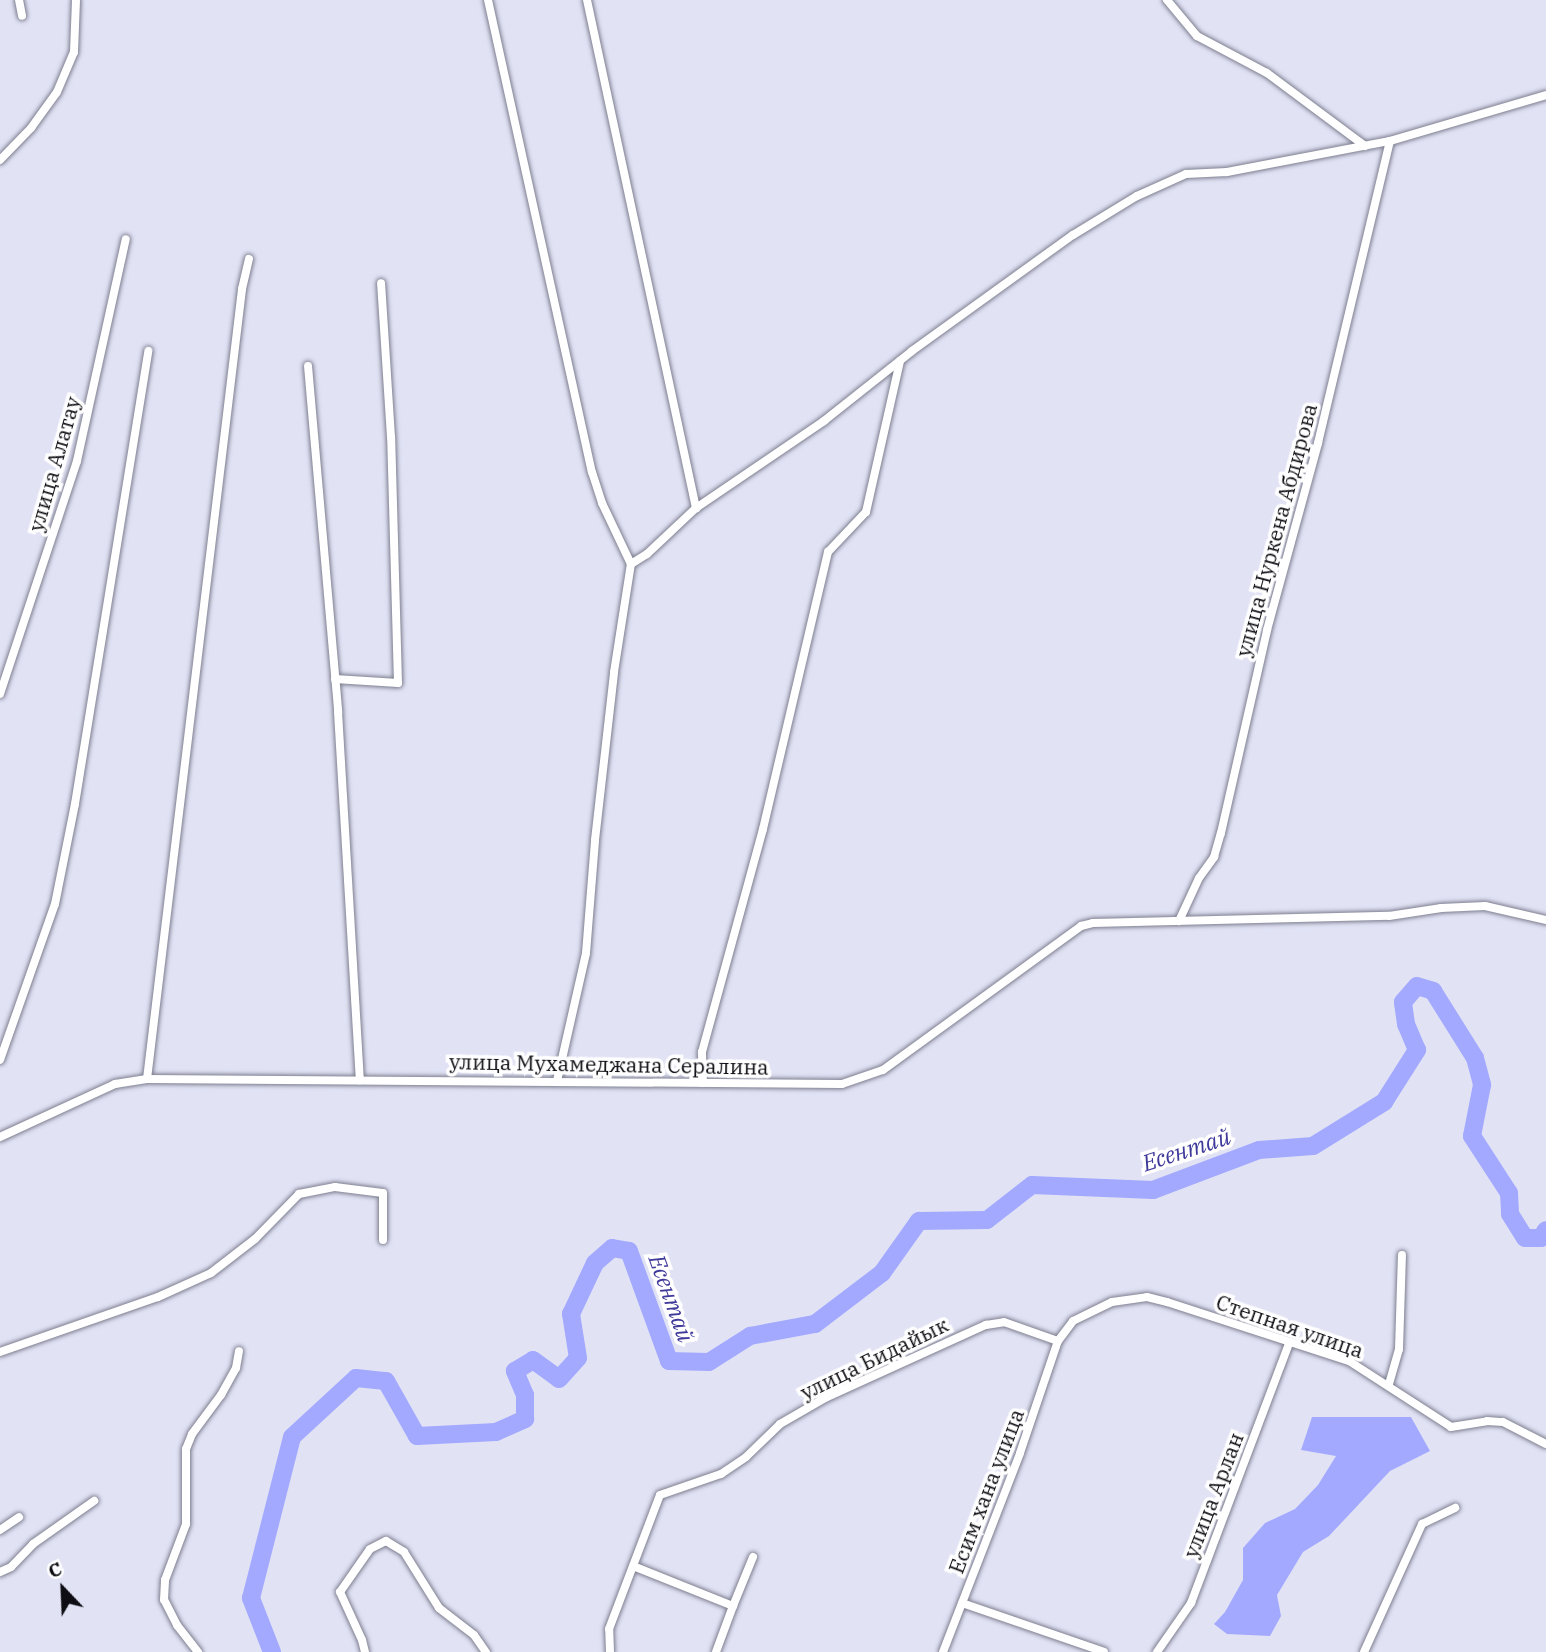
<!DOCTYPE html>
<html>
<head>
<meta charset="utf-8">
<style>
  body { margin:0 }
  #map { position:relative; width:1546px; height:1652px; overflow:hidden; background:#e1e3f5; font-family:"IBM Plex Serif",serif }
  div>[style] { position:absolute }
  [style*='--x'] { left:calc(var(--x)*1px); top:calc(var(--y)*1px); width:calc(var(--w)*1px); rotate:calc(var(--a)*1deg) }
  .water>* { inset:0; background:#a3a9ff }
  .river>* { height:18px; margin:-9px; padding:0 9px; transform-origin:9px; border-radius:9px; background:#a3a9ff }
  .roads { filter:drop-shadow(0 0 2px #7d7f8f) drop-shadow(0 0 2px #7d7f8f) }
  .street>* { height:8px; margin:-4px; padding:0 4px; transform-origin:4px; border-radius:4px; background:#fff }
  span { translate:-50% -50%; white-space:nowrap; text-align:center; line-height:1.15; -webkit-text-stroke:7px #fff; paint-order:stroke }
  .street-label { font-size:21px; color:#0d0d13 }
  .water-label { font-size:23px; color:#3f399a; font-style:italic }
  .north { position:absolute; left:28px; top:1554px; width:70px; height:70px; -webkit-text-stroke:5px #fff; paint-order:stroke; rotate:337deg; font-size:19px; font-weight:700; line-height:28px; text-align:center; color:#0d0d13 }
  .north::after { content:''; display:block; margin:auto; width:24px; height:32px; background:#0d0d13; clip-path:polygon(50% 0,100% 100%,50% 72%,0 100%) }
</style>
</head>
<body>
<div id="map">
  <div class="water">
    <div style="clip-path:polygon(1312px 1417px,1411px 1417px,1430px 1451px,1390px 1471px,1329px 1536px,1303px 1552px,1277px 1595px,1281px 1616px,1270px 1636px,1227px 1634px,1214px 1624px,1225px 1612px,1243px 1580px,1243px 1548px,1265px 1523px,1295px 1509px,1318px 1485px,1336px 1456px,1301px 1450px)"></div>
  </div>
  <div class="river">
    <div style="--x:272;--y:1652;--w:58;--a:-111.3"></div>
    <div style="--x:251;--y:1598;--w:166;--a:-75.7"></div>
    <div style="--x:292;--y:1437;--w:87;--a:-42.7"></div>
    <div style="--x:356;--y:1378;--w:30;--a:6"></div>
    <div style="--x:386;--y:1381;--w:63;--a:60.6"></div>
    <div style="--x:417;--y:1436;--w:79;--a:-2.9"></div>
    <div style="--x:496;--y:1432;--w:32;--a:-24"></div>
    <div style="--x:525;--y:1419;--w:24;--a:-90"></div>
    <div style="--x:525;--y:1395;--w:26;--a:-113"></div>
    <div style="--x:515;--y:1371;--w:21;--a:-31"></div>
    <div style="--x:533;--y:1360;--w:32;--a:36"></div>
    <div style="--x:559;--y:1379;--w:28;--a:-48"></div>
    <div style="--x:578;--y:1358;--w:45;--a:-99"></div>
    <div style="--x:571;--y:1314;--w:56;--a:-64.8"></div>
    <div style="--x:595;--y:1263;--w:23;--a:-41"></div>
    <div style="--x:612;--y:1248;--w:17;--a:10"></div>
    <div style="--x:629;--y:1251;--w:117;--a:70"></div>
    <div style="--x:669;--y:1361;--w:40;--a:1.4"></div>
    <div style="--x:709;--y:1362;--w:49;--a:-32.4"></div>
    <div style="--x:750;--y:1336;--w:66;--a:-10.5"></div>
    <div style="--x:815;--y:1324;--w:84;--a:-37.3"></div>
    <div style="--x:882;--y:1273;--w:64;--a:-54.6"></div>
    <div style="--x:919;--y:1221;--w:68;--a:-0.8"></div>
    <div style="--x:987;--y:1220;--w:57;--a:-37.9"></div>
    <div style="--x:1032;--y:1185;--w:121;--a:2.4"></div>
    <div style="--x:1153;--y:1190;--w:113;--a:-20.7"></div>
    <div style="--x:1259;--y:1150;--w:54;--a:-4.2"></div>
    <div style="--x:1313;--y:1146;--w:84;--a:-31.8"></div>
    <div style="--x:1384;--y:1102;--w:62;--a:-57.6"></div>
    <div style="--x:1417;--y:1050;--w:28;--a:-113"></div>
    <div style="--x:1406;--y:1024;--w:22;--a:-98"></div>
    <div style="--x:1403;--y:1002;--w:21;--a:-49"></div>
    <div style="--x:1417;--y:986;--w:17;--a:17"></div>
    <div style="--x:1433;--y:991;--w:79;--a:57.9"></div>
    <div style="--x:1475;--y:1058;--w:28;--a:75"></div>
    <div style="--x:1482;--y:1085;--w:52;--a:101.1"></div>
    <div style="--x:1472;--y:1136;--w:68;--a:57"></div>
    <div style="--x:1509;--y:1193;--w:21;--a:87"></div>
    <div style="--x:1510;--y:1214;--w:28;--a:58"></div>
    <div style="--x:1525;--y:1238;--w:16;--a:0"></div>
    <div style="--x:1541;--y:1238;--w:9;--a:-58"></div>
  </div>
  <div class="roads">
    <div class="street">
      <div style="--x:19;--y:0;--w:16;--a:79"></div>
      <div style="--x:488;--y:0;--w:483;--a:77.6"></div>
      <div style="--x:592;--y:472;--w:33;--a:72"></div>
      <div style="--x:602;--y:503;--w:68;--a:64.6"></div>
      <div style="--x:587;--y:0;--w:520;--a:77.89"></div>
      <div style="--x:1167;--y:0;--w:47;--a:50.2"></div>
      <div style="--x:1197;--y:36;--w:79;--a:27.9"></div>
      <div style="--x:1267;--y:73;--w:122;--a:36.7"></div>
      <div style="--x:0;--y:160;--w:45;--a:-45.9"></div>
      <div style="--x:31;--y:128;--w:44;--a:-54.2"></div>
      <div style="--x:57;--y:92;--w:43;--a:-67"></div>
      <div style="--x:74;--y:52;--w:52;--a:-87.8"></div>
      <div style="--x:308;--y:366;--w:347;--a:85"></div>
      <div style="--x:338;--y:712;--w:369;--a:86.6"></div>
      <div style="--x:335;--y:679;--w:63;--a:3.6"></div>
      <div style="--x:398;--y:683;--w:246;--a:-91.6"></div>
      <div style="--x:391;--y:437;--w:154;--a:-93.7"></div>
      <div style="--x:0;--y:694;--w:245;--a:-71.7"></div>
      <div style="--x:77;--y:461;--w:227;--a:-77.6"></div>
      <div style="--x:1179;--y:921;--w:47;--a:-65.1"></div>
      <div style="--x:1199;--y:878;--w:26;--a:-54"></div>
      <div style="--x:1214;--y:857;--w:25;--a:-74"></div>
      <div style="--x:1221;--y:833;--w:208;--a:-77.2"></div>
      <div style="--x:1267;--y:630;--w:194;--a:-74.7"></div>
      <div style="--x:1318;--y:443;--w:310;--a:-76.6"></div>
      <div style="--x:0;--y:1060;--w:165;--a:-70.6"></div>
      <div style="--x:55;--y:904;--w:102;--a:-78.7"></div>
      <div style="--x:75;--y:804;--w:459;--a:-80.8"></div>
      <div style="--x:147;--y:1079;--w:796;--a:-83.14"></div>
      <div style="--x:242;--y:289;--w:31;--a:-77"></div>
      <div style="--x:557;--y:1081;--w:131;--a:-77.2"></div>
      <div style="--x:586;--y:953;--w:113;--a:-85.4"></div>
      <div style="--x:595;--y:840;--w:169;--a:-83.5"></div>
      <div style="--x:614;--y:672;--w:109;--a:-81.1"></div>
      <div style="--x:631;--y:564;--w:19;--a:-32"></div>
      <div style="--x:647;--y:554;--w:67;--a:-43.2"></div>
      <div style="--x:696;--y:508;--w:155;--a:-34.2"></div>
      <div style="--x:824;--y:421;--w:112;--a:-38.5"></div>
      <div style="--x:912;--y:351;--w:198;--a:-35.8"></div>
      <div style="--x:1073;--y:235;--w:75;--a:-31.4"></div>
      <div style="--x:1137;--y:196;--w:54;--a:-24.2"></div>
      <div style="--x:1186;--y:174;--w:41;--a:-2.8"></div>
      <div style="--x:1227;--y:172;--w:166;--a:-10.8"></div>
      <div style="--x:1390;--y:141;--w:163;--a:-16.4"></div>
      <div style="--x:703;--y:1083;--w:31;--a:-92"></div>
      <div style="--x:702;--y:1052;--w:231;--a:-74.7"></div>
      <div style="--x:763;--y:829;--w:285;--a:-76.8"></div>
      <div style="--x:828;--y:552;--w:55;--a:-46.5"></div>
      <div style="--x:866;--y:512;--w:155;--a:-77.3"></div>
      <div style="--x:0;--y:1137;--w:127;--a:-24.7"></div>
      <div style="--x:115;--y:1084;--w:32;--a:-9"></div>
      <div style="--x:147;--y:1079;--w:695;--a:0.41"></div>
      <div style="--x:842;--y:1084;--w:43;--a:-18.9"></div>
      <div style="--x:883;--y:1070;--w:245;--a:-36"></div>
      <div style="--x:1081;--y:926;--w:12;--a:-14"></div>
      <div style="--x:1093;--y:923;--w:296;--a:-1.4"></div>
      <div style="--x:1389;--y:916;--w:53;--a:-8.7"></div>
      <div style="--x:1441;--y:908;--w:44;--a:-2.6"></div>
      <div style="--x:1485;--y:906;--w:63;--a:12.9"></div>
      <div style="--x:0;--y:1352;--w:167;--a:-19.2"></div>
      <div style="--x:158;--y:1297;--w:58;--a:-24.4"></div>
      <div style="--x:211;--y:1273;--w:56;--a:-37.7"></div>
      <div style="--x:255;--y:1239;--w:63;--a:-45.6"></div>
      <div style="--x:299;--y:1194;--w:37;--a:-11"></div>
      <div style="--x:335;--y:1187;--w:48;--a:7.1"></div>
      <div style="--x:383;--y:1193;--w:47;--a:90"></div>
      <div style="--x:1389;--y:1384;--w:36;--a:-74"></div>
      <div style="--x:1399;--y:1349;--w:94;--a:-88.2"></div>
      <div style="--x:0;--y:1530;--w:23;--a:-34"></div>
      <div style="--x:633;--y:1566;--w:108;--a:21.8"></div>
      <div style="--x:733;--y:1606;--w:49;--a:110.3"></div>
      <div style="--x:0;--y:1572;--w:12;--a:-24"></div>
      <div style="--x:11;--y:1567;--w:32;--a:-46"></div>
      <div style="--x:33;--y:1544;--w:75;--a:-35.2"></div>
      <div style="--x:962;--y:1603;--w:150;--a:19"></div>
      <div style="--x:733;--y:1606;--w:53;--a:-67.8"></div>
      <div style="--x:198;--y:1652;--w:34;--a:-128"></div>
      <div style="--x:177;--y:1625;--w:28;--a:-117"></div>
      <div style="--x:164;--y:1600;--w:20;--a:-87"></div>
      <div style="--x:165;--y:1580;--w:60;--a:-69.4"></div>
      <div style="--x:186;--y:1524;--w:75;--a:-90"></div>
      <div style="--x:186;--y:1449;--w:16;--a:-68"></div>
      <div style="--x:192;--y:1434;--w:49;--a:-53.4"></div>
      <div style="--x:221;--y:1395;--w:31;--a:-61"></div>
      <div style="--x:236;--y:1368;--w:17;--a:-80"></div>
      <div style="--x:365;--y:1652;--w:12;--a:-104"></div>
      <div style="--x:362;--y:1640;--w:53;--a:-114.6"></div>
      <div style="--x:340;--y:1592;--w:52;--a:-55.1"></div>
      <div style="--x:370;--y:1549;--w:18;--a:-27"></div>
      <div style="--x:386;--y:1541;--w:21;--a:31"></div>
      <div style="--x:404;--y:1552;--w:66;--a:58"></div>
      <div style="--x:439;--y:1608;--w:44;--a:37.6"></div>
      <div style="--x:474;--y:1635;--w:21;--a:55"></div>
      <div style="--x:610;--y:1652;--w:23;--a:-92"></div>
      <div style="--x:609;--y:1629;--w:143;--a:-69.2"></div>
      <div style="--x:660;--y:1495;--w:65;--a:-19"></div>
      <div style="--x:721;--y:1474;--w:30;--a:-34"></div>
      <div style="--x:746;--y:1457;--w:47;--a:-44.1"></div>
      <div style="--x:780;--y:1424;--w:54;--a:-29.9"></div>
      <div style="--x:827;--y:1397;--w:175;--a:-24.4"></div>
      <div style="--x:986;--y:1325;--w:18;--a:-9"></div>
      <div style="--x:1004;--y:1322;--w:57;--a:19.4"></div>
      <div style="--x:943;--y:1652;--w:213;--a:-68.8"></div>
      <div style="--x:1020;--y:1453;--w:118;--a:-71.3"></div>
      <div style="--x:1058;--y:1341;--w:25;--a:-53"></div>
      <div style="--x:1073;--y:1321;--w:43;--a:-26"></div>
      <div style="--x:1112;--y:1302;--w:35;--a:-8"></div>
      <div style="--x:1147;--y:1297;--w:21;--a:14"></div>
      <div style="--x:1167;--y:1302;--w:191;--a:18"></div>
      <div style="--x:1349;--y:1361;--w:121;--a:32.9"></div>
      <div style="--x:1451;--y:1427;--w:36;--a:-9"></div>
      <div style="--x:1487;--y:1421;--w:16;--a:4"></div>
      <div style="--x:1503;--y:1422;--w:48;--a:27.1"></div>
      <div style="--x:1157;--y:1652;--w:60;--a:-55.2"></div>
      <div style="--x:1191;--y:1603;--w:278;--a:-69.3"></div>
      <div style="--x:1364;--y:1652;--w:141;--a:-65.6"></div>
      <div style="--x:1422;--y:1524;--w:37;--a:-26"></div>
    </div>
  </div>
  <div class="street-label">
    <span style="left:54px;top:464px;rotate:-74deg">улица Алатау</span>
    <span style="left:1276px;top:530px;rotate:-75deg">улица Нуркена Абдирова</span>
    <span style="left:609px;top:1064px;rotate:1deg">улица Мухамеджана Сералина</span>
    <span style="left:1290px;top:1326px;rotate:19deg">Степная улица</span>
    <span style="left:874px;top:1358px;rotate:-26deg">улица Бидайык</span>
    <span style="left:986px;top:1491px;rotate:-69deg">Есим хана улица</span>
    <span style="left:1213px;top:1495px;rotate:-69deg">улица Арлан</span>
  </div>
  <div class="water-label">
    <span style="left:1186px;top:1149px;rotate:-18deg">Есентай</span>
    <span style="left:672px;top:1298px;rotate:70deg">Есентай</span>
  </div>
  <div class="north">С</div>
</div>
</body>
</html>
